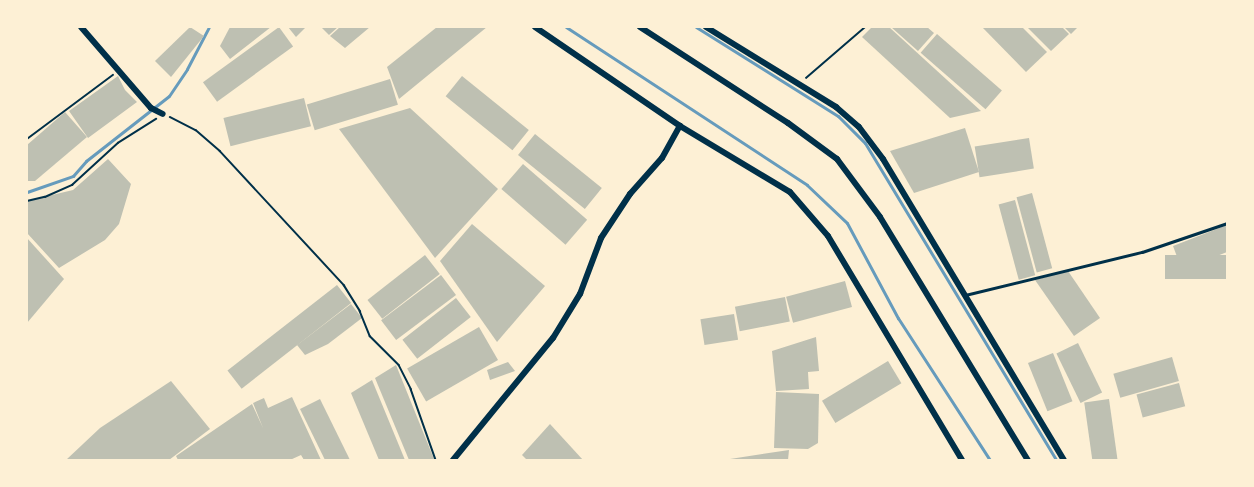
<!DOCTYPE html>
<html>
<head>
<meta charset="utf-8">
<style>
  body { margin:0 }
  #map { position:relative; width:1254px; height:487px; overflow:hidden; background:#fdf0d5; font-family:Rubik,sans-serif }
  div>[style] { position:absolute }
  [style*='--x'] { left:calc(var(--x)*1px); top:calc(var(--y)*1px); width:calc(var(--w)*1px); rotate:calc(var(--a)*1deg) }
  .stream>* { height:3px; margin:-1.5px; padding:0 1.5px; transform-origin:1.5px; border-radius:1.5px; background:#669bbc }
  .building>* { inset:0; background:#bec0b2; transform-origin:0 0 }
  .path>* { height:1.5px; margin:-0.75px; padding:0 0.75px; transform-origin:0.75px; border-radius:0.75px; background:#003049 }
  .service>* { height:3px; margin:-1.5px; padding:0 1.5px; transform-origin:1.5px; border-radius:1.5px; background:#003049 }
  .minor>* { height:6px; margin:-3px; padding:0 3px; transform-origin:3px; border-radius:3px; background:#003049 }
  span { translate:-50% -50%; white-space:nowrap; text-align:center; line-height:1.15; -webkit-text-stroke:4.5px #fdf0d5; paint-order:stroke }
  .frame { position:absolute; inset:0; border:28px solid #fdf0d5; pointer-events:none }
</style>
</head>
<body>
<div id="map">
  <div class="stream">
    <div style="--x:566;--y:27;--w:288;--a:33.2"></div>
    <div style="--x:807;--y:185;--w:55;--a:43.5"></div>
    <div style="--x:847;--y:223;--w:108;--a:61.8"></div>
    <div style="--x:898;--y:318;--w:169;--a:57.1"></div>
    <div style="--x:696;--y:27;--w:168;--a:32.1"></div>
    <div style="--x:838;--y:116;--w:38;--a:45"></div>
    <div style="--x:865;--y:143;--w:370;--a:58.9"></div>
    <div style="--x:27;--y:192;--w:49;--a:-19.2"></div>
    <div style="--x:73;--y:176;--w:20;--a:-49"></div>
    <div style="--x:86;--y:161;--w:105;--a:-38.1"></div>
    <div style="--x:169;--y:96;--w:32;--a:-56"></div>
    <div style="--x:187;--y:69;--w:47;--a:-62.4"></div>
  </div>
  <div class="building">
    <div style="clip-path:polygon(190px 27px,204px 36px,171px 77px,155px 61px)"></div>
    <div style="clip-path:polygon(230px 27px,271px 27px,230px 59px,220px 46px)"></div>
    <div style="left:279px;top:27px;width:24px;height:94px;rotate:54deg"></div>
    <div style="clip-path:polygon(288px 27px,306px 27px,296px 37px)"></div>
    <div style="clip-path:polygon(321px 27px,338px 27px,329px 35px)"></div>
    <div style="clip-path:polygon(340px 27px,370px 27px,345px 48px,330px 36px)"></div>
    <div style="clip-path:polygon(437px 27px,487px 27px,399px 99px,387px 67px)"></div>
    <div style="clip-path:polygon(872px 27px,889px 27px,981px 111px,950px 118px,862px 37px)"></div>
    <div style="clip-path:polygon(891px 27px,927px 27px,934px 33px,918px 51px)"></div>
    <div style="clip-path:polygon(982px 27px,1022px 27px,1047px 52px,1026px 72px)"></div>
    <div style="clip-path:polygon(1027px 27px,1062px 27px,1069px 34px,1051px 51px)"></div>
    <div style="clip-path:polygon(1064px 27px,1078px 27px,1071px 34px)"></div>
    <div style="left:937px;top:34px;width:86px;height:25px;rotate:41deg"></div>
    <div style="clip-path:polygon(118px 76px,125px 90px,137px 102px,88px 138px,69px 111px)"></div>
    <div style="left:462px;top:76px;width:86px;height:26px;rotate:39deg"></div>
    <div style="left:390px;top:79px;width:27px;height:87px;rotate:73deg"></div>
    <div style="left:304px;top:98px;width:29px;height:83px;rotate:76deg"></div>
    <div style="clip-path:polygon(410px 108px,498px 189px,435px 258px,339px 129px)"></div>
    <div style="clip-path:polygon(65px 112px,87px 137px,35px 181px,27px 181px,27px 145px)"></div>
    <div style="clip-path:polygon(965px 128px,979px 172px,914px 193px,890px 151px)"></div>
    <div style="left:535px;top:134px;width:86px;height:27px;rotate:39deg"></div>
    <div style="left:1029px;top:138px;width:31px;height:55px;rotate:81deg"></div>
    <div style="clip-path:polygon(108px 159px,131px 184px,119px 224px,105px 240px,59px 268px,27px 233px,27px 201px,73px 190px)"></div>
    <div style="left:523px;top:164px;width:85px;height:33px;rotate:41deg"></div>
    <div style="left:1032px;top:193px;width:78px;height:16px;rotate:75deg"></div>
    <div style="left:1015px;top:200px;width:78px;height:17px;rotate:75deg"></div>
    <div style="clip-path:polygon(472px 224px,545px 286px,497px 342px,440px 261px)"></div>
    <div style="clip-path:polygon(1227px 225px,1227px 252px,1182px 270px,1173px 246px)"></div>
    <div style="clip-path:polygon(27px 238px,64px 279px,27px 323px)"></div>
    <div style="left:425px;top:255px;width:24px;height:73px;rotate:52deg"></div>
    <div style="left:1227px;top:255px;width:24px;height:62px;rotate:90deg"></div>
    <div style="clip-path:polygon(1068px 271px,1100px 318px,1074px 336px,1035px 280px)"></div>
    <div style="left:441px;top:275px;width:25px;height:75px;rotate:53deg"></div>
    <div style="left:845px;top:281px;width:27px;height:61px;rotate:75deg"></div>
    <div style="left:337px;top:285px;width:23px;height:139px;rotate:52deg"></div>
    <div style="left:785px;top:297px;width:25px;height:51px;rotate:79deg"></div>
    <div style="left:456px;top:298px;width:24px;height:68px;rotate:52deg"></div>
    <div style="clip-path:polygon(351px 304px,362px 318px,328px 344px,305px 355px,297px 345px)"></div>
    <div style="left:734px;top:314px;width:26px;height:34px;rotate:81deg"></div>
    <div style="left:479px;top:327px;width:38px;height:83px;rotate:60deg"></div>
    <div style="clip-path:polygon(816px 337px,819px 371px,808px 372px,809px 389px,776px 391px,772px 351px)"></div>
    <div style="left:1078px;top:343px;width:55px;height:24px;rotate:64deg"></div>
    <div style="left:1053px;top:353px;width:52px;height:27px;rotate:68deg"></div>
    <div style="left:1172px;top:357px;width:25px;height:61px;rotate:74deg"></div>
    <div style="left:888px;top:361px;width:26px;height:77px;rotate:59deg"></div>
    <div style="clip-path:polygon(508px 362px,515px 371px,490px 380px,487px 370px)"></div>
    <div style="clip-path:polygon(396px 365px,434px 459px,432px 460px,409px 460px,375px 378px)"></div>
    <div style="clip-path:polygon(372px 380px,405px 460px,379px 460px,351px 393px)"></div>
    <div style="clip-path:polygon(171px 381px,210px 429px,169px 460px,66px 460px,100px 428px)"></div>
    <div style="left:1179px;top:383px;width:24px;height:44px;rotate:75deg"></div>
    <div style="clip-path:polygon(776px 392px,819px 394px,818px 443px,808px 449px,774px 448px)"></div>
    <div style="clip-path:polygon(292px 397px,321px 460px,304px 460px,301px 455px,290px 460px,178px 460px,176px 456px,252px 404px,263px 428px,253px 403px,264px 398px,268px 408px)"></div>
    <div style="clip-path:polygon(320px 399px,350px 460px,325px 460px,300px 409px)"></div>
    <div style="left:1109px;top:399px;width:62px;height:25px;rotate:82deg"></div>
    <div style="clip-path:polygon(550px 424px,583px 460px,527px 460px,522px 455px)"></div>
    <div style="clip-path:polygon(789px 450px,788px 460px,730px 460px,730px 459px)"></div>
  </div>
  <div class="path">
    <div style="--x:806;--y:78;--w:78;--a:-40.8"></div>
    <div style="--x:170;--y:117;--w:29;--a:27"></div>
    <div style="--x:196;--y:130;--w:32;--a:41"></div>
    <div style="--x:220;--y:151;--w:183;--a:47.2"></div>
    <div style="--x:344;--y:285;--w:31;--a:58"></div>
    <div style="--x:360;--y:311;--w:27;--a:68"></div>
    <div style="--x:370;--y:336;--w:41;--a:45"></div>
    <div style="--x:399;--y:365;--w:27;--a:63"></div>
    <div style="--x:411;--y:389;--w:75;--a:70.6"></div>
    <div style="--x:27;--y:139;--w:107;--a:-36.7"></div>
    <div style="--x:27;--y:201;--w:18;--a:-13"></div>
    <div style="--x:45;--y:197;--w:30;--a:-24"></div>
    <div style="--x:72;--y:185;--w:62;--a:-42.4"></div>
    <div style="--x:118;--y:143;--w:45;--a:-32.3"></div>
  </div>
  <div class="service">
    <div style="--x:965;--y:295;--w:182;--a:-13.7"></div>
    <div style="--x:1142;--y:252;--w:90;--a:-18.8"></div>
  </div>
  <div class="minor">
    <div style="--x:81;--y:27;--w:107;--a:49.2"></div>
    <div style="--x:151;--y:108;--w:13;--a:27"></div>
    <div style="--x:535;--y:27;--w:176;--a:34.3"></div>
    <div style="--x:680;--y:126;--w:128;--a:31"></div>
    <div style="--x:790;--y:192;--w:58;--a:49.2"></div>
    <div style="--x:828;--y:236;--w:261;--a:59.1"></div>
    <div style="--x:640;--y:27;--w:176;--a:33"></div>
    <div style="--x:788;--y:123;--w:61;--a:36.3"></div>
    <div style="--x:837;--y:159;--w:72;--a:53.4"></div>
    <div style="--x:880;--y:217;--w:285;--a:58.7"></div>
    <div style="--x:706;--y:27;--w:153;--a:31.6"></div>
    <div style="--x:836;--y:107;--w:30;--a:41"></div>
    <div style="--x:859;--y:127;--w:40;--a:53"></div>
    <div style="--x:883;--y:159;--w:351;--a:59"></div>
    <div style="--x:453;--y:460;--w:158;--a:-50.7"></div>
    <div style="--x:553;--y:338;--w:52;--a:-58.5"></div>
    <div style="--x:580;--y:294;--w:60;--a:-69.4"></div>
    <div style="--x:601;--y:238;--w:53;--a:-56.6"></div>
    <div style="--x:630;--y:194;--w:48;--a:-48.4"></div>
    <div style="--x:662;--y:158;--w:37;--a:-61"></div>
  </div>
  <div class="frame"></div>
</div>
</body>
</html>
